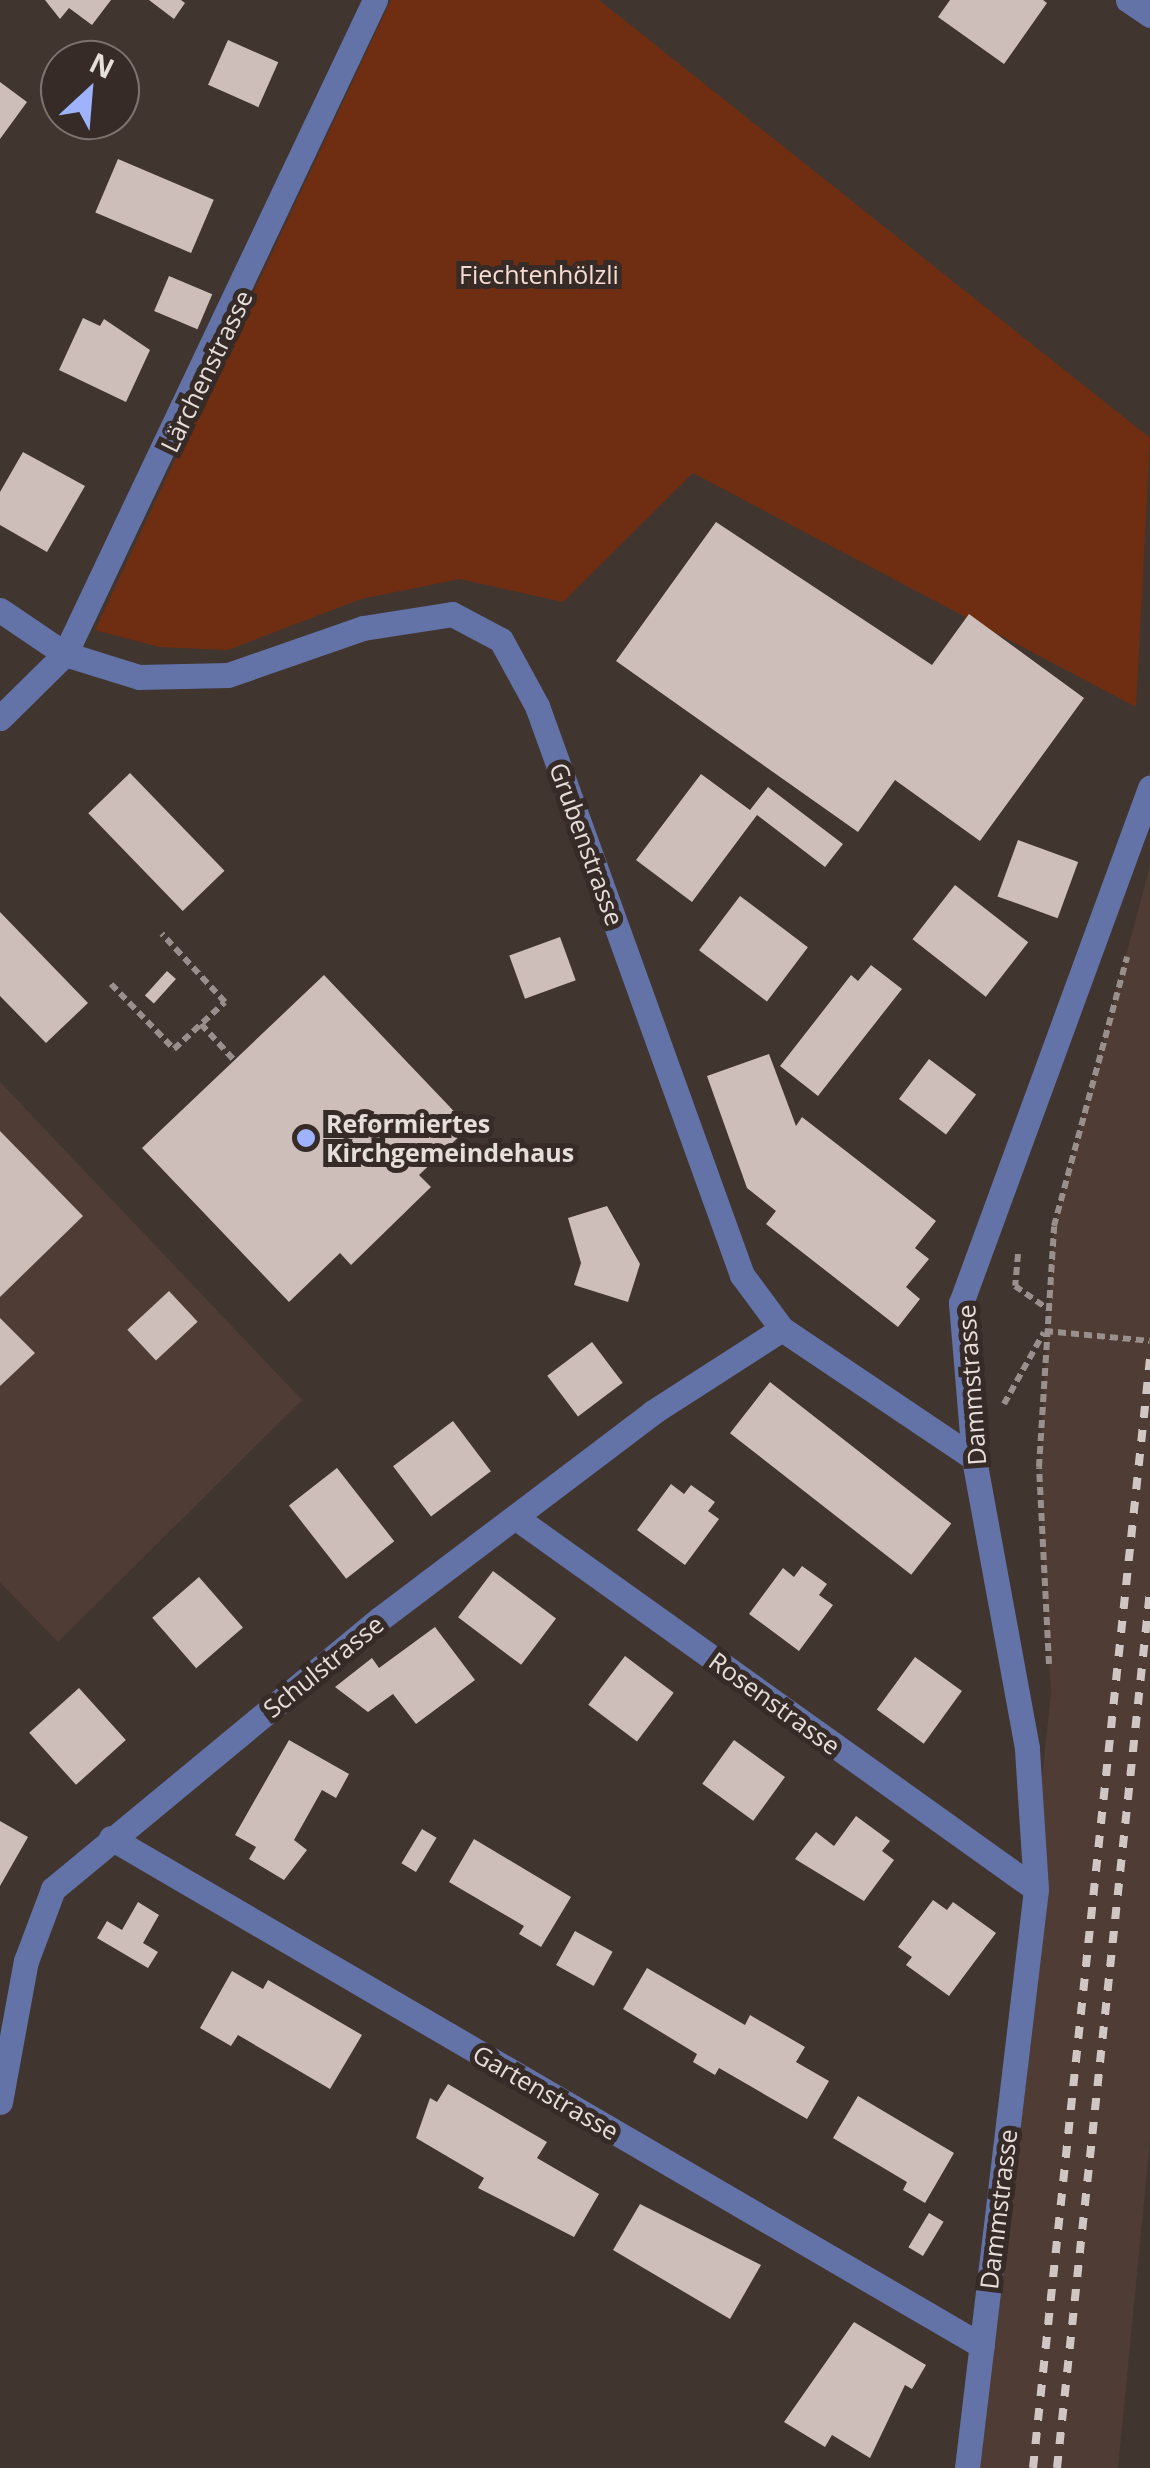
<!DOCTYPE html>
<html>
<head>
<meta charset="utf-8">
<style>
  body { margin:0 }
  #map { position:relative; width:1150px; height:2468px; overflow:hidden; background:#413530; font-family:"Open Sans",sans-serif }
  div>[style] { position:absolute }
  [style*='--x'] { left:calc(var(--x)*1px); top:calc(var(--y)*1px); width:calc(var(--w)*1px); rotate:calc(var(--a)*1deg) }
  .built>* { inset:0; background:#4f3d35 }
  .green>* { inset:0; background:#6f2e11 }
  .building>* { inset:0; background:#cdbeb9; transform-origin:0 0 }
  .path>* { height:6px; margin-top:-3px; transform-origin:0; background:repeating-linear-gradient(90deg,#998f8c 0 8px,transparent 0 13px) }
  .minor>* { height:25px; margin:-12.5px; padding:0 12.5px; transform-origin:12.5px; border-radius:12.5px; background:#6372a7 }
  .rail>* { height:8px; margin-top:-4px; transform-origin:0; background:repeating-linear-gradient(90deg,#d0c7c4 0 12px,transparent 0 24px) }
  .dots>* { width:28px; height:28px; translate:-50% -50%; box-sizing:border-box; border:5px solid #362b26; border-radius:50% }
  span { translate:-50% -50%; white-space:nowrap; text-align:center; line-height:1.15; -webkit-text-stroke:10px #362b26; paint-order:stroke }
  .park-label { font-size:25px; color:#f6dcd2 }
  .street-label { font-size:25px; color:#e6dedb }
  .poi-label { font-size:25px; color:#e6dedb; font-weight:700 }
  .left { translate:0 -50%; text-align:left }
  .north { position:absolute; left:40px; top:40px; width:100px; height:100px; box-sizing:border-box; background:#362b26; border:2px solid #7c736e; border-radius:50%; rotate:26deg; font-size:28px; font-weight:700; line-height:40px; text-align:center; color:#e6dedb }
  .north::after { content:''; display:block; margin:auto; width:35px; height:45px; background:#9fb3fd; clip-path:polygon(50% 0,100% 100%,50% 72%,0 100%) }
</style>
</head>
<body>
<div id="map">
  <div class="built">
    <div style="clip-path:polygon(1150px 866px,1150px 2140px,1118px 2468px,967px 2468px,1051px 1694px,1039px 1467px,1054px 1226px)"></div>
    <div style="clip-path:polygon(0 1082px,302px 1400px,58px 1642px,0 1582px)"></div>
  </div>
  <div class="green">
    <div style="clip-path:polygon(391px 0,599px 0,1150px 438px,1136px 707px,693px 473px,563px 602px,460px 579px,361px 599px,228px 650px,159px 647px,95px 630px)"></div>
  </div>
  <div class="building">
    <div style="clip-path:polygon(45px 0,111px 0,92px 25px,69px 8px,60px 19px)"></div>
    <div style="clip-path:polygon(149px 0,181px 0,185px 3px,174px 19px)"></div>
    <div style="clip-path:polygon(950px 0,1043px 0,1047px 3px,1004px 64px,938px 17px)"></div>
    <div style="left:228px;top:40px;width:55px;height:49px;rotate:24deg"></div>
    <div style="clip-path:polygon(0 82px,27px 102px,0 139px)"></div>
    <div style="left:118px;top:159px;width:104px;height:58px;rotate:23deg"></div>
    <div style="left:169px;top:276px;width:47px;height:38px;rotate:23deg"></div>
    <div style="clip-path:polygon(83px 318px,100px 326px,104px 319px,150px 350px,126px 402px,59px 370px)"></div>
    <div style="clip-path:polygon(23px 452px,85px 486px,47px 552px,0 525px,0 492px)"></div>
    <div style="clip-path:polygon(716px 522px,932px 665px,969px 614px,1084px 698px,980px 841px,895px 780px,858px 832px,616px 661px)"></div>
    <div style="left:130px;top:773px;width:136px;height:58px;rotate:46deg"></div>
    <div style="clip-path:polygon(701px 774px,750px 810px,768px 787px,843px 844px,825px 867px,757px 815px,692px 902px,636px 860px)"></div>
    <div style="left:1018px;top:840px;width:64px;height:60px;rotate:20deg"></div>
    <div style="left:955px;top:885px;width:93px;height:69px;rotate:38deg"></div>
    <div style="left:740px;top:896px;width:85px;height:68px;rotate:37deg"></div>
    <div style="clip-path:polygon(0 912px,88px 1003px,46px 1043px,0 996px)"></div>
    <div style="left:560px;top:937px;width:46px;height:54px;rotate:70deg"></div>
    <div style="clip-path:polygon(871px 965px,902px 989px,818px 1096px,780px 1066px,851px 975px,858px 981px)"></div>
    <div style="left:167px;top:971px;width:12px;height:33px;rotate:42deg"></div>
    <div style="clip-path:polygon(324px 975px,469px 1127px,419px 1175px,431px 1187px,351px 1265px,340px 1253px,289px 1302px,142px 1148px)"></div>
    <div style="clip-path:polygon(769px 1054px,796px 1126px,802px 1117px,936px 1221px,915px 1248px,929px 1259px,906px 1287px,920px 1299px,898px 1327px,766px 1224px,776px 1211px,747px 1188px,707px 1076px)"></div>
    <div style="left:929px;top:1059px;width:59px;height:50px;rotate:37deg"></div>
    <div style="clip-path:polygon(0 1131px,83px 1216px,0 1297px)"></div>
    <div style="clip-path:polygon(607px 1206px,640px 1264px,628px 1302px,574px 1285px,581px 1263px,568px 1218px)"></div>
    <div style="left:169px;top:1291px;width:42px;height:57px;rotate:47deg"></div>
    <div style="clip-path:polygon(0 1318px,35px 1353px,0 1386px)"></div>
    <div style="left:592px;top:1342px;width:51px;height:56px;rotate:53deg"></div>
    <div style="left:770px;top:1382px;width:230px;height:65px;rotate:38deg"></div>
    <div style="left:453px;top:1421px;width:63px;height:75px;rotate:53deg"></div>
    <div style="left:337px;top:1468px;width:93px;height:61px;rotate:52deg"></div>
    <div style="clip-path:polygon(671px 1484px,684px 1494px,691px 1485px,715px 1502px,708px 1511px,719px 1519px,685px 1565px,637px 1530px)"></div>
    <div style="clip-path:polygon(802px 1566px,827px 1584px,819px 1595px,833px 1605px,799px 1651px,749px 1614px,783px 1568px,794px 1577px)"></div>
    <div style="left:493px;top:1571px;width:79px;height:58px;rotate:37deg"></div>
    <div style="left:199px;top:1577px;width:67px;height:62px;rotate:49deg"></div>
    <div style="clip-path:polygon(435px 1627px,475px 1680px,416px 1724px,393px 1694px,368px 1712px,335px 1687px,372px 1658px,379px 1668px)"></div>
    <div style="left:625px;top:1656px;width:61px;height:61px;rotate:37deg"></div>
    <div style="left:915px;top:1657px;width:58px;height:65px;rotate:36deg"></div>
    <div style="left:79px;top:1688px;width:70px;height:67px;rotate:48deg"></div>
    <div style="clip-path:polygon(289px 1740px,349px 1774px,336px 1798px,322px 1790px,294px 1840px,307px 1850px,284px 1880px,249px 1859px,256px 1847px,235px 1835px)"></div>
    <div style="left:734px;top:1740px;width:63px;height:54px;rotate:36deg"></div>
    <div style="clip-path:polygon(856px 1816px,890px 1841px,882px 1851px,894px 1860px,864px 1901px,795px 1859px,816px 1832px,834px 1846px)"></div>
    <div style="clip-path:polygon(0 1821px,28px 1837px,0 1886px)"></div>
    <div style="left:422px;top:1829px;width:17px;height:40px;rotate:31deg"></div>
    <div style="clip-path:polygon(474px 1839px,571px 1897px,541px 1947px,519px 1934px,524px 1926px,449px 1882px)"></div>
    <div style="clip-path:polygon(933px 1900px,947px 1910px,953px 1902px,996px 1933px,949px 1996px,906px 1965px,912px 1957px,898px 1947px)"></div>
    <div style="clip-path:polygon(138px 1902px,159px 1915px,143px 1943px,158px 1952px,148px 1968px,97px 1938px,107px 1921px,122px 1930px)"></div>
    <div style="left:575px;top:1931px;width:43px;height:39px;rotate:29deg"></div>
    <div style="clip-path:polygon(647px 1968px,745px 2025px,750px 2015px,805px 2047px,796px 2062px,829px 2081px,807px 2119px,719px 2068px,715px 2075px,693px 2062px,697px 2054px,623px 2009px)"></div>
    <div style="clip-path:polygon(232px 1971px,263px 1989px,268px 1980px,362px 2035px,330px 2089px,238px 2035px,231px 2046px,200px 2028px)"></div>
    <div style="clip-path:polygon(448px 2084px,547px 2142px,537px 2158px,599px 2194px,574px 2237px,478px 2188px,484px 2178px,416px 2138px,430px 2098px,437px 2102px)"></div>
    <div style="clip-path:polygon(858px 2096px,954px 2153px,925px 2203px,903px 2190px,907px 2182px,833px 2138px)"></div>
    <div style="clip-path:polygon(640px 2204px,761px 2265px,730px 2319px,613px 2250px)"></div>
    <div style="left:929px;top:2213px;width:17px;height:40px;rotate:31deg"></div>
    <div style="clip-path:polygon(854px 2322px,926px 2365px,912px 2389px,905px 2385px,870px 2458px,832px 2435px,825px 2447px,784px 2422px)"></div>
  </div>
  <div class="path">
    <div style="--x:111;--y:984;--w:91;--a:45.9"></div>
    <div style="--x:174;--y:1049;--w:69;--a:-42.7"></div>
    <div style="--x:225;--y:1002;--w:93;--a:-132.8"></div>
    <div style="--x:201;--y:1024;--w:49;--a:47.5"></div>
    <div style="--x:1018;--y:1254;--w:32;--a:95"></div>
    <div style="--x:1015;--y:1286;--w:39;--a:35"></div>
    <div style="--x:1045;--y:1331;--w:105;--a:5.4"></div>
    <div style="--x:1004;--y:1404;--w:82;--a:-60.9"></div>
    <div style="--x:1049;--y:1664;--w:197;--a:-92.9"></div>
    <div style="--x:1039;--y:1467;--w:241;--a:-86.4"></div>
    <div style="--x:1054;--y:1226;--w:279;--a:-74.8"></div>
  </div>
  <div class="minor">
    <div style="--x:1128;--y:0;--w:27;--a:34"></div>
    <div style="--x:0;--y:610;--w:78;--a:34.1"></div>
    <div style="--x:65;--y:654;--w:77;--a:17.3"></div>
    <div style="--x:139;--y:677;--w:89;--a:-1.3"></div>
    <div style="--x:228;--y:675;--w:143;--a:-19.2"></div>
    <div style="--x:363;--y:628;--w:90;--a:-8.9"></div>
    <div style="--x:452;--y:614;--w:55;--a:28"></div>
    <div style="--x:501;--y:640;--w:75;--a:61.4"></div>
    <div style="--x:537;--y:706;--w:605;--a:70.19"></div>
    <div style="--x:742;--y:1275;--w:67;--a:53.5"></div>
    <div style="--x:782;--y:1329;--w:231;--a:33.9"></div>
    <div style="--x:0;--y:718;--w:91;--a:-44.6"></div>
    <div style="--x:65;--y:654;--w:724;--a:-64.64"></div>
    <div style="--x:515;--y:1517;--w:640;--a:35.53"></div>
    <div style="--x:111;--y:1838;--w:1008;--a:30.25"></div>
    <div style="--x:0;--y:2102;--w:143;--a:-79.6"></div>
    <div style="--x:26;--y:1961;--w:77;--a:-69.4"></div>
    <div style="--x:53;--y:1889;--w:425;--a:-39.6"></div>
    <div style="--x:381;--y:1618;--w:341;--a:-37.1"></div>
    <div style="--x:653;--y:1412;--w:153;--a:-32.8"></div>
    <div style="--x:967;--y:2468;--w:583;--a:-83.2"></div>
    <div style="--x:1036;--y:1889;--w:141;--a:-93.7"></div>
    <div style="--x:1027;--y:1748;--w:295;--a:-100.4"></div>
    <div style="--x:974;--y:1458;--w:156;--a:-94.8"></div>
    <div style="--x:961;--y:1303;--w:549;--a:-69.85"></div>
  </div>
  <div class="rail">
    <div style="--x:1033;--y:2468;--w:1115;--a:-83.98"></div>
    <div style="--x:1057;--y:2468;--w:883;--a:-83.95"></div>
  </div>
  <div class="dots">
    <div style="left:306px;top:1138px;background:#9fb3fd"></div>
  </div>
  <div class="park-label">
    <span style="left:539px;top:274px">Fiechtenhölzli</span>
  </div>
  <div class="street-label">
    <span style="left:206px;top:371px;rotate:-64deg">Lärchenstrasse</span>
    <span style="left:587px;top:844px;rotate:70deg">Grubenstrasse</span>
    <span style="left:971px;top:1385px;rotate:-94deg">Dammstrasse</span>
    <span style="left:323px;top:1666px;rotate:-39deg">Schulstrasse</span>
    <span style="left:775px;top:1703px;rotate:36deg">Rosenstrasse</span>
    <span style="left:546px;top:2092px;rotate:30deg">Gartenstrasse</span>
    <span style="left:998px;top:2209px;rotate:-83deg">Dammstrasse</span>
  </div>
  <div class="poi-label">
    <span class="left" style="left:326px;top:1138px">Reformiertes<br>Kirchgemeindehaus</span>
  </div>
  <div class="north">N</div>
</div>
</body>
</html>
